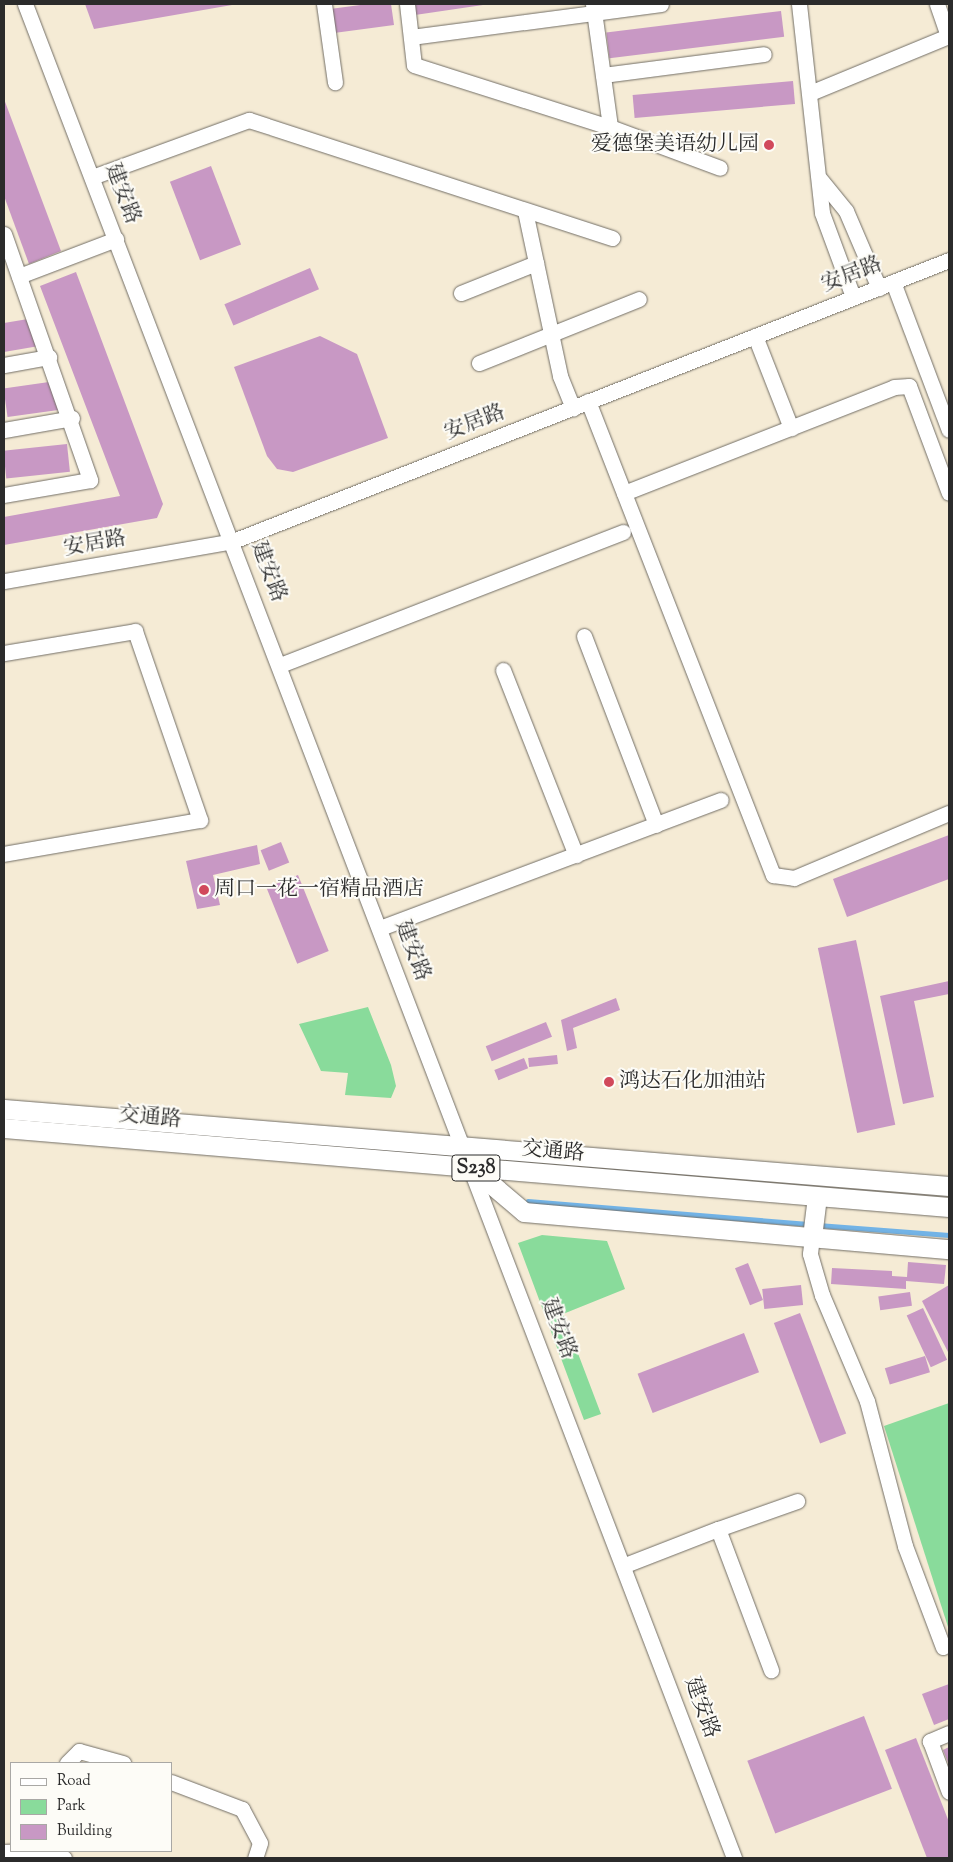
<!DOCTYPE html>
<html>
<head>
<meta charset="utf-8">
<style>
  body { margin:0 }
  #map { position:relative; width:953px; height:1862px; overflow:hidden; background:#f5ebd5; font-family:"Sorts Mill Goudy","Noto Serif SC",serif }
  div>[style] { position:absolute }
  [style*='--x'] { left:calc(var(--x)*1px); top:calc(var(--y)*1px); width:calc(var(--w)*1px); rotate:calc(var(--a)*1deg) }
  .green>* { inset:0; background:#89db9b }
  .stream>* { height:4.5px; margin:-2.25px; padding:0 2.25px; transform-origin:2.25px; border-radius:2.25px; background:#72b3e6 }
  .building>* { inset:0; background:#c898c4; transform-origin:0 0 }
  .roads { filter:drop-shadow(0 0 1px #726e66) drop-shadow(0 0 1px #726e66) }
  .minor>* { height:15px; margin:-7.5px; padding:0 7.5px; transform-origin:7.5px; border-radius:7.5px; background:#fff }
  .major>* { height:19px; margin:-9.5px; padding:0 9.5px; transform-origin:9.5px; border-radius:9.5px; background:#fff }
  .dots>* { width:14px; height:14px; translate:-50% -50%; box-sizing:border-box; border:2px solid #fdfcf7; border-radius:50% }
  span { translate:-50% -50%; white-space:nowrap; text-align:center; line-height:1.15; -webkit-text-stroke:4px #fdfcf7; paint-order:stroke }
  .shield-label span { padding:1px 4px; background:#fdfcf7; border:1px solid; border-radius:4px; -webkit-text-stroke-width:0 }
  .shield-label { font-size:20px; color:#2b2b2b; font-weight:700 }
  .poi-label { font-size:21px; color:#2b2b2b }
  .right { translate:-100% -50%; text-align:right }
  .left { translate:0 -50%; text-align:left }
  .street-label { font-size:21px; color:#2b2b2b }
  .frame { position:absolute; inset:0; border:5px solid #2b2b2b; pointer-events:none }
  .legend { position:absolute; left:10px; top:1762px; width:162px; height:90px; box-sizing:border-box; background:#fdfcf7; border:1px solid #a9a8a5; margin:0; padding:6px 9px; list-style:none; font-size:15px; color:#2b2b2b }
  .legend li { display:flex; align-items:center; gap:10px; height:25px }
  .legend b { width:25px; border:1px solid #a9a8a5 }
</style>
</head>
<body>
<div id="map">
  <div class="green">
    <div style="clip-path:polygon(368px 1007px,391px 1065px,396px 1086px,391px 1098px,345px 1095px,348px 1073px,321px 1071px,299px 1024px)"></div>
    <div style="clip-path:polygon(542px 1235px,607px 1241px,625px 1289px,563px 1314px,601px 1414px,584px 1420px,518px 1243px)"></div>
    <div style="clip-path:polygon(949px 1403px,949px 1630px,884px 1426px)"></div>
  </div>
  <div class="stream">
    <div style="--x:528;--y:1201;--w:281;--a:4.7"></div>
    <div style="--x:818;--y:1225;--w:131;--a:4.4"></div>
  </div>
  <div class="building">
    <div style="clip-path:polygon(85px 4px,232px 4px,232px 5px,94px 29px)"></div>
    <div style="clip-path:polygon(368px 4px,391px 4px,394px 25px,334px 33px,330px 9px)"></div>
    <div style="clip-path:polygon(414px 4px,483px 4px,483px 5px,415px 15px)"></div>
    <div style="left:781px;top:11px;width:26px;height:176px;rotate:83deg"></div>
    <div style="left:793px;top:81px;width:23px;height:161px;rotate:85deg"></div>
    <div style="clip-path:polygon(4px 99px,61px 251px,29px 264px,4px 196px)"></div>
    <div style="left:211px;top:166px;width:84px;height:44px;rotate:69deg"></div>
    <div style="left:310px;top:268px;width:23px;height:93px;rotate:67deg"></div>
    <div style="clip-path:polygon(76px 272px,163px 504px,157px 518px,4px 545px,4px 517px,120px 496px,40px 286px)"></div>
    <div style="clip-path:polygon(34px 318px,39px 346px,4px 352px,4px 323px)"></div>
    <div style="clip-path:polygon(320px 336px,357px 354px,388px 438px,293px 472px,277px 469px,267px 456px,234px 367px)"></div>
    <div style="left:56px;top:381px;width:29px;height:53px;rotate:82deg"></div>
    <div style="left:67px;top:444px;width:28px;height:64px;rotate:84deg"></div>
    <div style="clip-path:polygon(949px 835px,949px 879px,847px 917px,833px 879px)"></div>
    <div style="left:281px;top:842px;width:22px;height:22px;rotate:68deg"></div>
    <div style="clip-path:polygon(257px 845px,260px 864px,213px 875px,220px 905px,197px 909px,186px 861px)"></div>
    <div style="left:298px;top:875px;width:82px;height:34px;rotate:68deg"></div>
    <div style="left:856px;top:940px;width:189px;height:39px;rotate:78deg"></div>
    <div style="clip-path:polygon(949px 981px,949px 994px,914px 1001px,934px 1097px,903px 1104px,880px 996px)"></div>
    <div style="clip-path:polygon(616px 998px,620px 1010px,573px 1028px,577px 1048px,567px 1051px,561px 1020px)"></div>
    <div style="left:546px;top:1022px;width:16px;height:65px;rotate:68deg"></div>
    <div style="left:557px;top:1055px;width:9px;height:29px;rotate:84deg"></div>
    <div style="left:524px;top:1058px;width:11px;height:32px;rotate:68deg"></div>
    <div style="clip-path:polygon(908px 1262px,946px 1265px,944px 1284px,906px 1281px,906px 1289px,831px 1284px,832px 1268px,892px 1271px,892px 1276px,907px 1277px)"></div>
    <div style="left:748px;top:1263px;width:40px;height:14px;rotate:68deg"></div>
    <div style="left:801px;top:1285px;width:20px;height:39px;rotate:84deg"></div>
    <div style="clip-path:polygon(949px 1285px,949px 1354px,922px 1301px)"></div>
    <div style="left:910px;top:1292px;width:14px;height:32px;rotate:82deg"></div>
    <div style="left:923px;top:1308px;width:57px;height:18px;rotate:65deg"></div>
    <div style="left:800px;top:1313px;width:129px;height:28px;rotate:69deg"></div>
    <div style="left:744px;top:1333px;width:42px;height:114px;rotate:69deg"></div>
    <div style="left:925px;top:1356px;width:17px;height:42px;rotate:73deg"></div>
    <div style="clip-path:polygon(949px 1684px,949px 1719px,934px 1725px,922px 1694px)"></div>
    <div style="left:864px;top:1716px;width:78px;height:125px;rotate:69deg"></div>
    <div style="clip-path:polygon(916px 1738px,949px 1822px,949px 1858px,927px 1858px,885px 1750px)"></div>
    <div style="clip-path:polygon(949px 1747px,949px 1765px,943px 1750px)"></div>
  </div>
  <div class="roads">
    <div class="minor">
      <div style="--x:25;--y:4;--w:1985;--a:69.07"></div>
      <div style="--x:324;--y:4;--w:79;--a:82"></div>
      <div style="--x:407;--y:4;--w:61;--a:83.5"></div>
      <div style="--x:414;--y:65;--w:206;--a:17.6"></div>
      <div style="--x:610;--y:127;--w:117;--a:20.4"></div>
      <div style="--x:593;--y:4;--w:124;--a:82.1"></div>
      <div style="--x:799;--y:4;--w:210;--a:83.7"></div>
      <div style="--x:822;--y:213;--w:90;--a:69.7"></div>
      <div style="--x:411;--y:37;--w:252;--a:-7.5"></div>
      <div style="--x:603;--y:75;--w:162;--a:-7.4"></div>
      <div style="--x:810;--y:93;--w:149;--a:-22.4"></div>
      <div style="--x:948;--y:36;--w:34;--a:-109"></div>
      <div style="--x:92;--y:177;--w:167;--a:-20"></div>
      <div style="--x:249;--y:120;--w:382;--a:18"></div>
      <div style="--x:820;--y:179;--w:41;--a:50.9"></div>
      <div style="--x:846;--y:211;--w:84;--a:66.8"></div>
      <div style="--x:525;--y:211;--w:169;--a:78"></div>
      <div style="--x:560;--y:376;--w:35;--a:68"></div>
      <div style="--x:4;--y:234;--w:261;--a:70.7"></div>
      <div style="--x:90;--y:480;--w:87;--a:170.1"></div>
      <div style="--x:19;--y:276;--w:104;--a:-20.9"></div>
      <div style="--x:893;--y:282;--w:158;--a:69.3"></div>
      <div style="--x:461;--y:293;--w:81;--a:-21.8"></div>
      <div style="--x:755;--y:336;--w:99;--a:68.6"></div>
      <div style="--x:479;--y:363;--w:172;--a:-21.8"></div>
      <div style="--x:4;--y:365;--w:46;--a:-10.1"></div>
      <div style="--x:588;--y:401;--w:509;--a:68.68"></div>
      <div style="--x:773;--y:875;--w:21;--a:8"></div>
      <div style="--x:794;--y:878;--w:168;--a:-22.8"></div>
      <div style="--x:4;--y:430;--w:69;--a:-10"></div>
      <div style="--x:624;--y:493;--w:290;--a:-21.4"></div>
      <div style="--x:894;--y:387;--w:15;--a:-4"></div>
      <div style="--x:909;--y:386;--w:114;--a:69.5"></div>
      <div style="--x:4;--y:581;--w:232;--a:-9.9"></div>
      <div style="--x:233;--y:541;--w:769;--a:-21.43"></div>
      <div style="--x:584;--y:636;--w:202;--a:69.1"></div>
      <div style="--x:4;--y:653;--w:133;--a:-9.5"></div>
      <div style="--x:135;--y:631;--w:200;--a:71"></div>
      <div style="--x:200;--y:820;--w:199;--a:170.2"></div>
      <div style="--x:280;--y:665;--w:368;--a:-21.2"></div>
      <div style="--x:503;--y:670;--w:199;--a:68.5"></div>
      <div style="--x:380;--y:928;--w:364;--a:-20.6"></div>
      <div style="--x:812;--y:1237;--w:17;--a:97"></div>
      <div style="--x:810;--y:1254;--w:43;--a:73.7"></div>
      <div style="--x:822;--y:1295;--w:115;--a:67"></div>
      <div style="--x:867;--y:1401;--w:150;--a:75.3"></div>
      <div style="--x:905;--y:1546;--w:108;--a:69.4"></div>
      <div style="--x:718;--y:1529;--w:84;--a:-19.5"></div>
      <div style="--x:625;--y:1565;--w:100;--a:-21.2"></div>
      <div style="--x:718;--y:1529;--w:151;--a:69.4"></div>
      <div style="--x:949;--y:1733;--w:21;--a:157"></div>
      <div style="--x:930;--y:1741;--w:54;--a:69.6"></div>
      <div style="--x:67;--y:1763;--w:17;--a:-45"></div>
      <div style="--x:79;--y:1751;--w:46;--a:15.3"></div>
      <div style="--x:171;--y:1782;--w:76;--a:20.8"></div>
      <div style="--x:242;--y:1809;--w:38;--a:62"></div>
      <div style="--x:260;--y:1843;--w:16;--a:108"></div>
      <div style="--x:38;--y:1851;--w:27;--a:15"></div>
      <div style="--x:4;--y:1852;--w:25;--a:-2"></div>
    </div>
    <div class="major">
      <div style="--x:4;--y:1109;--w:948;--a:4.66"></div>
      <div style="--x:4;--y:1128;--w:948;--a:4.78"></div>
      <div style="--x:472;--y:1168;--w:68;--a:40.2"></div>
      <div style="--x:524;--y:1212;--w:427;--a:5"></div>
      <div style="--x:812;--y:1237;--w:41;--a:-83"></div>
    </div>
  </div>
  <div class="dots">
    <div style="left:769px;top:145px;background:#d1495b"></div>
    <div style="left:204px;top:890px;background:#d1495b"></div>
    <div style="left:609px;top:1082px;background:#d1495b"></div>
  </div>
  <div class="shield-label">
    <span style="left:476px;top:1168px">S238</span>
  </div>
  <div class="poi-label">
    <span class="right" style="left:759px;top:145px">爱德堡美语幼儿园</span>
    <span class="left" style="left:214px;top:890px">周口一花一宿精品酒店</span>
    <span class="left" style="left:619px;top:1082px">鸿达石化加油站</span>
  </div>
  <div class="street-label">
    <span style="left:122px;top:194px;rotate:69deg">建安路</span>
    <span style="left:852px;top:275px;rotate:-21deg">安居路</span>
    <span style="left:475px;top:423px;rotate:-21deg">安居路</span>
    <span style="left:95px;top:544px;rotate:-10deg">安居路</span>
    <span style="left:268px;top:572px;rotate:69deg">建安路</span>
    <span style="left:412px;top:951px;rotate:69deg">建安路</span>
    <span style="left:150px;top:1118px;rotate:5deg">交通路</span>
    <span style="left:553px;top:1152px;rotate:5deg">交通路</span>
    <span style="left:558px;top:1329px;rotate:69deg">建安路</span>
    <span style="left:701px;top:1708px;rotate:70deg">建安路</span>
  </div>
  <div class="frame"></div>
  <ul class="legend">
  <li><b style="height:6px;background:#fff"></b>Road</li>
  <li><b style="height:14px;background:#89db9b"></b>Park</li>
  <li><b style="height:14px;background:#c898c4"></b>Building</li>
  </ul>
</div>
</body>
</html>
